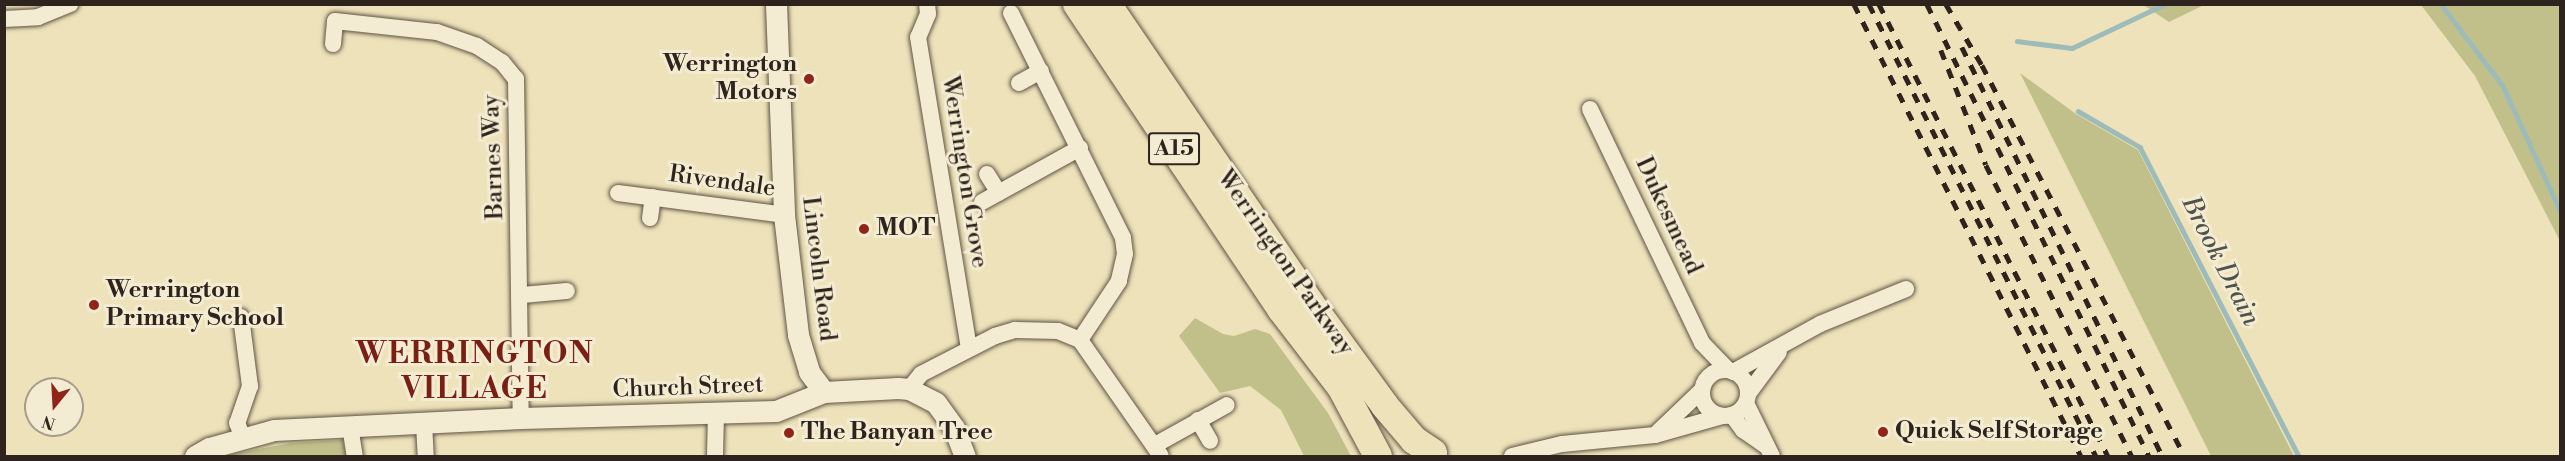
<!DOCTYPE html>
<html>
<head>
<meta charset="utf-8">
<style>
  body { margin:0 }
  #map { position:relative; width:2565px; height:461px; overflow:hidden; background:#eee2ba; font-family:"Libre Bodoni",serif }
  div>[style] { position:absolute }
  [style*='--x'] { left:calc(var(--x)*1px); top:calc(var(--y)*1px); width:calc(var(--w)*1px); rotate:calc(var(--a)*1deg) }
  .green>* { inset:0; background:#c1c08a }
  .stream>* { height:4.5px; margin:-2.25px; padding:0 2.25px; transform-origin:2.25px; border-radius:2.25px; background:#9dbcb9 }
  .roads { filter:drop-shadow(0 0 2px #5f5444) drop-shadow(0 0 2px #5f5444) }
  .minor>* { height:16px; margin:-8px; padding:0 8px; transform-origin:8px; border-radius:8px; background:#f4ecd2 }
  .minor>.ring { margin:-8px; padding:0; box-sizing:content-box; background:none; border:16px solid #f4ecd2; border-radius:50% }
  .tertiary>* { height:21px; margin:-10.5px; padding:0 10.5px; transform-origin:10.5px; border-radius:10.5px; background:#f4ecd2 }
  .trunk>* { height:28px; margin:-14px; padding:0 14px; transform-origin:14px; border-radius:14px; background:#eee2ba }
  .rail>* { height:4.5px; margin-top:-2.25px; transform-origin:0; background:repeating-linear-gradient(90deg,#2f241d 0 10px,transparent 0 20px) }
  .dots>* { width:16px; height:16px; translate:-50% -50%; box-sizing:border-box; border:3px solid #f4ecd2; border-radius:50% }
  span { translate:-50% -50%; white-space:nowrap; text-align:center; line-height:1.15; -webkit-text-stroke:6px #f4ecd2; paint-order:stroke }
  .shield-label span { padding:2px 4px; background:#f4ecd2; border:2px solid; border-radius:4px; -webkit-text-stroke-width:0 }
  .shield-label { font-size:22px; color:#2f241d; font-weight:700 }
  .poi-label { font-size:24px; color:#2f241d; font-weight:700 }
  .right { translate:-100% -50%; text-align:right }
  .left { translate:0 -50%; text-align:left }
  .street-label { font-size:24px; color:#2f241d }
  .water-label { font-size:26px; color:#50524c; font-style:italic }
  .district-label { font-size:30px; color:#7a1f14; font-weight:700; letter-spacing:1.5px }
  .frame { position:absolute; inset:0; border:6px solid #2f241d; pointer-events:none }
  .north { position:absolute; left:24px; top:377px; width:60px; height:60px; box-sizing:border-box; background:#f4ecd2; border:2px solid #a59c8a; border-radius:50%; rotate:198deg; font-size:16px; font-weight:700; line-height:24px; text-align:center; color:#2f241d }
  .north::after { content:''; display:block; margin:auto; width:21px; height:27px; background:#8f2418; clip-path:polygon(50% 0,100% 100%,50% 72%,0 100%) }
</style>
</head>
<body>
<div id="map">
  <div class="green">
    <div style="clip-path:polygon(2142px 4px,2204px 4px,2204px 5px,2169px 22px)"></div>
    <div style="clip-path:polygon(2421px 5px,2560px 5px,2560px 241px,2475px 76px)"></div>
    <div style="clip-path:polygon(2020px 73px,2076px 114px,2138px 150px,2294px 456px,2211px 456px)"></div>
    <div style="clip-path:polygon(1195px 318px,1223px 334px,1234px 336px,1255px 329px,1270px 334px,1328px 413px,1351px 456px,1304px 456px,1281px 410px,1250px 386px,1220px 393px,1179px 336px)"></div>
    <div style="clip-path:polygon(343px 440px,346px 456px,223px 456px,291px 443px)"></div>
  </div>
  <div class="stream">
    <div style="--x:2441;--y:4;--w:103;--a:52.9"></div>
    <div style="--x:2503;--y:86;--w:136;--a:65.3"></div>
    <div style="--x:2017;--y:41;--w:55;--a:7.3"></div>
    <div style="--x:2072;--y:48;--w:103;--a:-25.3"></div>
    <div style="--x:2078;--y:111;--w:72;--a:30.1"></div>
    <div style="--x:2140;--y:147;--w:348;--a:62.8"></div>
  </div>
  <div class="roads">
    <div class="minor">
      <div style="--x:927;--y:4;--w:10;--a:84"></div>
      <div style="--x:928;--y:14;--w:25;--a:113"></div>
      <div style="--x:918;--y:37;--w:315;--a:80.7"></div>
      <div style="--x:1011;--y:13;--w:251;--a:63.5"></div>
      <div style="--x:1123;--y:238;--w:16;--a:83"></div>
      <div style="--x:1125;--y:254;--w:28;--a:103"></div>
      <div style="--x:1119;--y:281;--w:71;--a:123.5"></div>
      <div style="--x:4;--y:19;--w:34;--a:-3"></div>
      <div style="--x:38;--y:17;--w:35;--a:-22"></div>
      <div style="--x:333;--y:44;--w:23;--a:-85"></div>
      <div style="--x:335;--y:21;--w:103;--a:6.2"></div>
      <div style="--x:437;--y:32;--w:42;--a:19.3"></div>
      <div style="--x:477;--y:46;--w:30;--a:33"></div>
      <div style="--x:502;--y:62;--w:22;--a:51"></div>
      <div style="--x:516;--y:79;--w:339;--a:89.2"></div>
      <div style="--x:1019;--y:83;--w:25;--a:-29"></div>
      <div style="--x:1590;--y:109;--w:259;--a:64.4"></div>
      <div style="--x:1702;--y:343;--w:37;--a:46"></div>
      <div style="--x:987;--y:174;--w:22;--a:58"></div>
      <div style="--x:618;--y:193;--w:167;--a:7.5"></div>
      <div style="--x:982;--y:202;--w:112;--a:-28.9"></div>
      <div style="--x:650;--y:218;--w:21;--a:-82"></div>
      <div style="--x:522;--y:295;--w:45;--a:-5.1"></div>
      <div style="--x:241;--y:317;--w:70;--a:82.6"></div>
      <div style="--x:250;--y:386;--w:39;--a:109"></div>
      <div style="--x:237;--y:423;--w:16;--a:68"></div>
      <div class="ring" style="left:1702px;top:370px;width:30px;height:30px"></div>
      <div style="--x:1733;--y:372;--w:99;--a:-28.9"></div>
      <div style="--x:1820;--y:324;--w:93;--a:-22.1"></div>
      <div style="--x:909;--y:389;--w:19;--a:-51"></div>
      <div style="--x:921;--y:374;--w:83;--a:-27.2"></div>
      <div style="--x:995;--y:336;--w:21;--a:-17"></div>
      <div style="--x:1015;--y:330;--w:43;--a:1.3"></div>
      <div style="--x:1058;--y:331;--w:24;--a:22"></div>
      <div style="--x:1080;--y:340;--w:141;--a:55.1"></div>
      <div style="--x:1748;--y:394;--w:52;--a:-53.6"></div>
      <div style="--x:1746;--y:403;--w:59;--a:63.9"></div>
      <div style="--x:1732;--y:415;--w:19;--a:54"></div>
      <div style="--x:1743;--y:430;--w:28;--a:35"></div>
      <div style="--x:1198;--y:420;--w:24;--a:60"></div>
      <div style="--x:424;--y:423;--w:33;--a:87"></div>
      <div style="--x:350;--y:426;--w:30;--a:81"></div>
      <div style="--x:1658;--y:432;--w:61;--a:-43.7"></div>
      <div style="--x:1155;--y:445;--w:82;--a:-29.1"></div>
      <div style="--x:715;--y:456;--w:43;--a:-88.7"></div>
      <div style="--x:1512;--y:456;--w:51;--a:-13.5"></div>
      <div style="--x:1562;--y:444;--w:93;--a:-5.5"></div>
      <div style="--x:1655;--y:435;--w:70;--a:-15.8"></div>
    </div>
    <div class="tertiary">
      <div style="--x:776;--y:4;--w:211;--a:87.8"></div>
      <div style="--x:784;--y:215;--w:121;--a:83.3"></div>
      <div style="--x:798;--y:335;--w:39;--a:73"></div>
      <div style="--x:809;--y:372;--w:25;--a:53"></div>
      <div style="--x:195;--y:456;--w:16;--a:-30"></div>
      <div style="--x:209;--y:448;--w:67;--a:-15.5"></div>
      <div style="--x:274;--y:430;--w:247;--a:-2.8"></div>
      <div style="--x:521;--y:418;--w:255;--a:-1.6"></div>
      <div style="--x:776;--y:411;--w:52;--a:-21.6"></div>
      <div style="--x:824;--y:392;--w:74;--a:-3.1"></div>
      <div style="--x:898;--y:388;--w:11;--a:5"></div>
      <div style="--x:909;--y:389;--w:30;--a:27"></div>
      <div style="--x:936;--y:403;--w:31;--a:54"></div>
      <div style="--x:954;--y:428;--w:30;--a:69"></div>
    </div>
    <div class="trunk">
      <div style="--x:1077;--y:4;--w:367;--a:56.2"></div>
      <div style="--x:1281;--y:309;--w:98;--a:52.4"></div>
      <div style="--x:1341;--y:387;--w:78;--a:61.8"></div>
      <div style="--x:1107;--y:4;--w:361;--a:55.8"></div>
      <div style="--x:1310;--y:303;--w:127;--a:53.9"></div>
      <div style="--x:1385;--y:406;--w:45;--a:49.5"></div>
      <div style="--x:1414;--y:440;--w:23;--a:34"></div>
    </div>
  </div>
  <div class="rail">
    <div style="--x:1854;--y:4;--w:506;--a:63.33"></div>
    <div style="--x:1869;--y:4;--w:506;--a:63.33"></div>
    <div style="--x:1879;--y:4;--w:507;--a:63.13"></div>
    <div style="--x:1927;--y:4;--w:504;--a:63.84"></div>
    <div style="--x:1946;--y:4;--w:71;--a:59.5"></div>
    <div style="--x:1982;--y:65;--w:441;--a:62.6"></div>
    <div style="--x:1962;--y:47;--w:455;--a:63.9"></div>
    <div style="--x:1941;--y:50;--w:123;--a:68.6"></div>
    <div style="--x:1986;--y:165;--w:326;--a:63.4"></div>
  </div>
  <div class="dots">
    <div style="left:809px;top:79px;background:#8f2418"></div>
    <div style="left:864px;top:229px;background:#8f2418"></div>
    <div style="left:94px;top:305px;background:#8f2418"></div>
    <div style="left:1883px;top:432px;background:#8f2418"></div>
    <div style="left:789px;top:433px;background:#8f2418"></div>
  </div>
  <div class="shield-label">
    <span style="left:1174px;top:149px">A15</span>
  </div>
  <div class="poi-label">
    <span class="right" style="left:797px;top:79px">Werrington<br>Motors</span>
    <span class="left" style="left:876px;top:229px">MOT</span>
    <span class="left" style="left:106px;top:305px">Werrington<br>Primary School</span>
    <span class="left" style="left:1895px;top:432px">Quick Self Storage</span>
    <span class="left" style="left:801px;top:433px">The Banyan Tree</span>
  </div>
  <div class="street-label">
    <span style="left:494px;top:157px;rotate:-92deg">Barnes Way</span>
    <span style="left:964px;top:172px;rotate:81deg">Werrington Grove</span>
    <span style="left:722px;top:182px;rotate:8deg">Rivendale</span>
    <span style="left:1668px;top:216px;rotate:65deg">Dukesmead</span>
    <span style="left:1285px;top:263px;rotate:55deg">Werrington Parkway</span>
    <span style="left:818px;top:269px;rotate:83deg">Lincoln Road</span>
    <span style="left:688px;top:388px;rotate:-2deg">Church Street</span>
  </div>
  <div class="water-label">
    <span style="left:2220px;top:261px;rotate:63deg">Brook Drain</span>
  </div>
  <div class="district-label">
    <span style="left:475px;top:371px">WERRINGTON<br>VILLAGE</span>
  </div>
  <div class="frame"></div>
  <div class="north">N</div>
</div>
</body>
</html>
